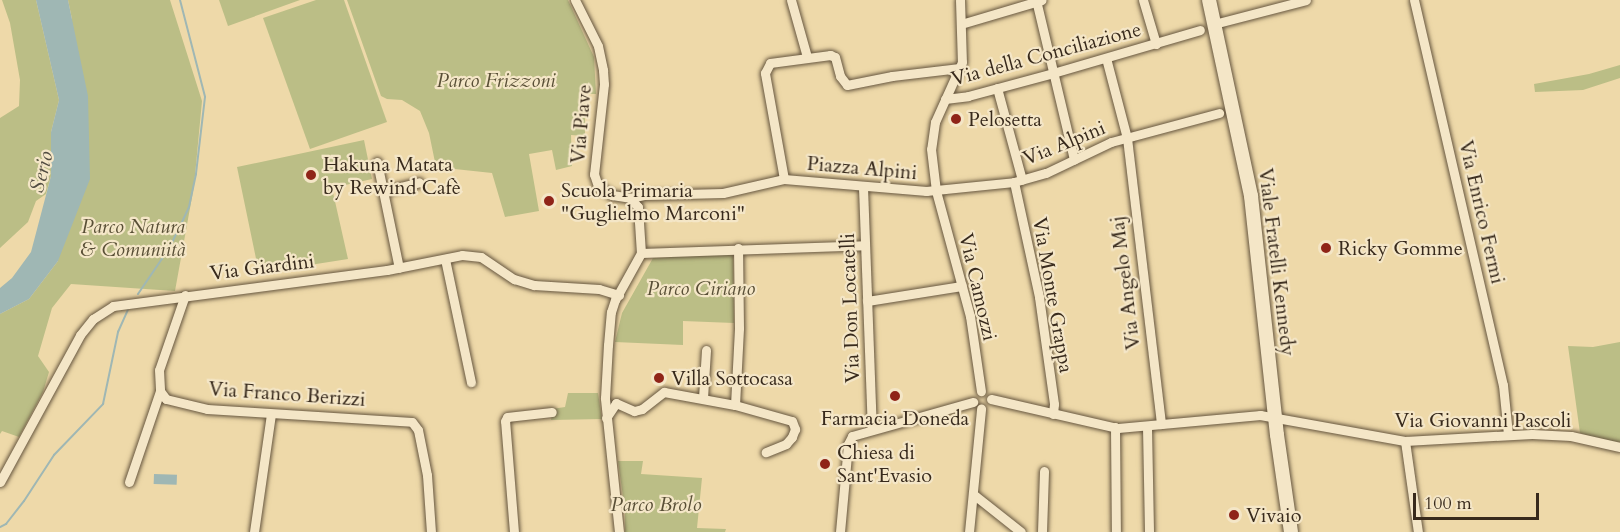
<!DOCTYPE html>
<html>
<head>
<meta charset="utf-8">
<style>
  body { margin:0 }
  #map { position:relative; width:1620px; height:532px; overflow:hidden; background:#eed9a9; font-family:Cardo,serif }
  div>[style] { position:absolute }
  [style*='--x'] { left:calc(var(--x)*1px); top:calc(var(--y)*1px); width:calc(var(--w)*1px); rotate:calc(var(--a)*1deg) }
  .green>* { inset:0; background:#bbbe86 }
  .water>* { inset:0; background:#9fb7b4; transform-origin:0 0 }
  .stream>* { height:2px; margin:-1px; padding:0 1px; transform-origin:1px; border-radius:1px; background:#9fb7b4 }
  .roads { filter:drop-shadow(0 0 2px #66563f) drop-shadow(0 0 2px #66563f) }
  .street>* { height:9px; margin:-4.5px; padding:0 4.5px; transform-origin:4.5px; border-radius:4.5px; background:#f4e6c7 }
  .secondary>* { height:14px; margin:-7px; padding:0 7px; transform-origin:7px; border-radius:7px; background:#f4e6c7 }
  .dots>* { width:16px; height:16px; translate:-50% -50%; box-sizing:border-box; border:3px solid #f4e6c7; border-radius:50% }
  span { translate:-50% -50%; white-space:nowrap; text-align:center; line-height:1.15; -webkit-text-stroke:4.5px #f4e6c7; paint-order:stroke }
  .street-label { font-size:20px; color:#382a1c }
  .park-label { font-size:20px; color:#594f36; font-style:italic }
  .poi-label { font-size:20px; color:#382a1c }
  .left { translate:0 -50%; text-align:left }
  .water-label { font-size:21px; color:#524d42; font-style:italic }
  .scale { position:absolute; left:1413px; top:493px; width:126px; height:27px; box-sizing:border-box; border:3px solid #382a1c; border-top:0; padding-left:8px; font-size:18px; line-height:21px; white-space:nowrap; color:#382a1c; -webkit-text-stroke:4px #f4e6c7; paint-order:stroke }
</style>
</head>
<body>
<div id="map">
  <div class="green">
    <div style="clip-path:polygon(2px 0,36px 0,59px 100px,51px 132px,51px 176px,46px 194px,36px 201px,28px 222px,0 248px,0 118px,19px 106px,20px 80px,10px 23px)"></div>
    <div style="clip-path:polygon(68px 0,170px 0,202px 101px,194px 186px,175px 291px,71px 284px,52px 308px,38px 356px,49px 372px,43px 392px,19px 437px,2px 431px,0 434px,0 314px,29px 299px,58px 261px,72px 19px)"></div>
    <div style="clip-path:polygon(219px 0,300px 0,228px 26px)"></div>
    <div style="clip-path:polygon(316px 0,344px 0,387px 122px,310px 149px,263px 18px)"></div>
    <div style="clip-path:polygon(347px 0,568px 0,594px 57px,596px 94px,585px 94px,585px 136px,571px 135px,572px 166px,556px 170px,552px 150px,529px 154px,539px 211px,505px 217px,492px 173px,436px 167px,429px 133px,420px 111px,402px 100px,387px 99px,381px 96px)"></div>
    <div style="clip-path:polygon(1620px 65px,1620px 78px,1583px 90px,1535px 92px,1534px 84px,1589px 74px)"></div>
    <div style="clip-path:polygon(364px 140px,372px 179px,332px 188px,348px 259px,259px 273px,237px 167px)"></div>
    <div style="clip-path:polygon(733px 254px,734px 323px,683px 321px,683px 345px,615px 342px,622px 313px,653px 258px)"></div>
    <div style="clip-path:polygon(1620px 342px,1620px 442px,1604px 441px,1580px 433px,1568px 346px,1593px 347px)"></div>
    <div style="clip-path:polygon(568px 393px,598px 393px,602px 419px,551px 420px,552px 409px,565px 407px)"></div>
    <div style="clip-path:polygon(618px 461px,643px 461px,641px 474px,702px 478px,697px 528px,726px 529px,725px 532px,625px 532px,625px 511px)"></div>
  </div>
  <div class="water">
    <div style="clip-path:polygon(36px 0,68px 0,88px 96px,90px 179px,58px 261px,29px 299px,0 314px,0 288px,12px 278px,31px 252px,51px 176px,51px 132px,59px 100px)"></div>
    <div style="left:154px;top:474px;width:23px;height:10px;rotate:2deg"></div>
  </div>
  <div class="stream">
    <div style="--x:180;--y:0;--w:100;--a:75.5"></div>
    <div style="--x:205;--y:97;--w:78;--a:96.7"></div>
    <div style="--x:196;--y:174;--w:34;--a:102"></div>
    <div style="--x:189;--y:207;--w:19;--a:115"></div>
    <div style="--x:138;--y:294;--w:57;--a:-55.8"></div>
    <div style="--x:170;--y:247;--w:19;--a:-65"></div>
    <div style="--x:0;--y:527;--w:7;--a:-27"></div>
    <div style="--x:6;--y:524;--w:29;--a:-52"></div>
    <div style="--x:24;--y:501;--w:55;--a:-56.9"></div>
    <div style="--x:54;--y:455;--w:71;--a:-46.1"></div>
    <div style="--x:103;--y:404;--w:74;--a:-78.2"></div>
    <div style="--x:118;--y:332;--w:24;--a:-66"></div>
  </div>
  <div class="roads">
    <div class="street">
      <div style="--x:575;--y:0;--w:51;--a:63.4"></div>
      <div style="--x:598;--y:46;--w:25;--a:78"></div>
      <div style="--x:603;--y:70;--w:14;--a:86"></div>
      <div style="--x:604;--y:84;--w:91;--a:96.3"></div>
      <div style="--x:594;--y:174;--w:13;--a:72"></div>
      <div style="--x:598;--y:186;--w:17;--a:33"></div>
      <div style="--x:612;--y:195;--w:18;--a:9"></div>
      <div style="--x:630;--y:198;--w:14;--a:-12"></div>
      <div style="--x:644;--y:195;--w:79;--a:-1.5"></div>
      <div style="--x:723;--y:193;--w:63;--a:-12.9"></div>
      <div style="--x:784;--y:179;--w:143;--a:4.8"></div>
      <div style="--x:926;--y:191;--w:88;--a:-5.8"></div>
      <div style="--x:1014;--y:182;--w:33;--a:-16"></div>
      <div style="--x:1046;--y:173;--w:72;--a:-25.5"></div>
      <div style="--x:1111;--y:142;--w:112;--a:-15"></div>
      <div style="--x:791;--y:0;--w:59;--a:74.3"></div>
      <div style="--x:960;--y:0;--w:62;--a:88.2"></div>
      <div style="--x:962;--y:62;--w:66;--a:114.2"></div>
      <div style="--x:935;--y:122;--w:27;--a:98"></div>
      <div style="--x:931;--y:149;--w:42;--a:83.2"></div>
      <div style="--x:936;--y:191;--w:130;--a:74.8"></div>
      <div style="--x:970;--y:316;--w:76;--a:81.7"></div>
      <div style="--x:1036;--y:0;--w:164;--a:76.6"></div>
      <div style="--x:1143;--y:0;--w:46;--a:73.5"></div>
      <div style="--x:1414;--y:0;--w:395;--a:77"></div>
      <div style="--x:1503;--y:385;--w:49;--a:84.2"></div>
      <div style="--x:961;--y:24;--w:84;--a:-16.5"></div>
      <div style="--x:1214;--y:24;--w:95;--a:-14.6"></div>
      <div style="--x:1106;--y:58;--w:83;--a:75.3"></div>
      <div style="--x:1127;--y:138;--w:288;--a:83.2"></div>
      <div style="--x:997;--y:88;--w:95;--a:74.8"></div>
      <div style="--x:945;--y:99;--w:23;--a:-7"></div>
      <div style="--x:968;--y:96;--w:88;--a:-15.1"></div>
      <div style="--x:1053;--y:73;--w:153;--a:-16.3"></div>
      <div style="--x:377;--y:162;--w:108;--a:78.3"></div>
      <div style="--x:784;--y:179;--w:108;--a:-100.2"></div>
      <div style="--x:765;--y:73;--w:11;--a:-63"></div>
      <div style="--x:770;--y:63;--w:61;--a:-7.6"></div>
      <div style="--x:830;--y:55;--w:5;--a:22"></div>
      <div style="--x:835;--y:57;--w:20;--a:75"></div>
      <div style="--x:840;--y:76;--w:11;--a:52"></div>
      <div style="--x:847;--y:85;--w:46;--a:-11.3"></div>
      <div style="--x:892;--y:76;--w:68;--a:-6.7"></div>
      <div style="--x:1014;--y:182;--w:118;--a:77.7"></div>
      <div style="--x:1039;--y:297;--w:108;--a:82"></div>
      <div style="--x:1054;--y:404;--w:10;--a:96"></div>
      <div style="--x:863;--y:187;--w:241;--a:87.9"></div>
      <div style="--x:384;--y:191;--w:36;--a:-14"></div>
      <div style="--x:630;--y:198;--w:12;--a:48"></div>
      <div style="--x:638;--y:207;--w:46;--a:86.3"></div>
      <div style="--x:641;--y:253;--w:224;--a:-2"></div>
      <div style="--x:445;--y:259;--w:126;--a:78.1"></div>
      <div style="--x:185;--y:295;--w:79;--a:109.1"></div>
      <div style="--x:159;--y:370;--w:21;--a:87"></div>
      <div style="--x:160;--y:391;--w:10;--a:53"></div>
      <div style="--x:166;--y:399;--w:42;--a:13.7"></div>
      <div style="--x:207;--y:409;--w:205;--a:3.6"></div>
      <div style="--x:412;--y:422;--w:10;--a:53"></div>
      <div style="--x:418;--y:430;--w:46;--a:78.7"></div>
      <div style="--x:427;--y:475;--w:57;--a:86"></div>
      <div style="--x:867;--y:301;--w:96;--a:-9"></div>
      <div style="--x:703;--y:398;--w:48;--a:-86.4"></div>
      <div style="--x:991;--y:399;--w:130;--a:12.9"></div>
      <div style="--x:1118;--y:428;--w:143;--a:-5.2"></div>
      <div style="--x:1260;--y:415;--w:147;--a:10.2"></div>
      <div style="--x:1405;--y:441;--w:127;--a:-3.2"></div>
      <div style="--x:1532;--y:434;--w:39;--a:3"></div>
      <div style="--x:1571;--y:436;--w:50;--a:12.7"></div>
      <div style="--x:735;--y:405;--w:77;--a:-87"></div>
      <div style="--x:739;--y:328;--w:80;--a:-90.7"></div>
      <div style="--x:606;--y:418;--w:18;--a:-56"></div>
      <div style="--x:616;--y:403;--w:20;--a:24"></div>
      <div style="--x:634;--y:411;--w:8;--a:-14"></div>
      <div style="--x:642;--y:409;--w:28;--a:-38"></div>
      <div style="--x:664;--y:392;--w:72;--a:10.4"></div>
      <div style="--x:735;--y:405;--w:59;--a:15.7"></div>
      <div style="--x:792;--y:421;--w:9;--a:69"></div>
      <div style="--x:795;--y:429;--w:9;--a:111"></div>
      <div style="--x:792;--y:437;--w:9;--a:131"></div>
      <div style="--x:786;--y:444;--w:22;--a:158"></div>
      <div style="--x:1115;--y:427;--w:105;--a:89.5"></div>
      <div style="--x:1147;--y:427;--w:105;--a:88.9"></div>
      <div style="--x:1405;--y:441;--w:92;--a:81.9"></div>
      <div style="--x:0;--y:482;--w:167;--a:-61.4"></div>
      <div style="--x:80;--y:335;--w:21;--a:-51"></div>
      <div style="--x:93;--y:319;--w:24;--a:-33"></div>
      <div style="--x:113;--y:306;--w:276;--a:-7.5"></div>
      <div style="--x:387;--y:270;--w:76;--a:-11.3"></div>
      <div style="--x:462;--y:255;--w:19;--a:6"></div>
      <div style="--x:481;--y:257;--w:40;--a:34"></div>
      <div style="--x:514;--y:279;--w:21;--a:17"></div>
      <div style="--x:534;--y:285;--w:65;--a:3.5"></div>
      <div style="--x:599;--y:289;--w:21;--a:17"></div>
      <div style="--x:129;--y:482;--w:96;--a:-71.2"></div>
      <div style="--x:973;--y:494;--w:61;--a:38.4"></div>
      <div style="--x:254;--y:532;--w:119;--a:-81.8"></div>
      <div style="--x:514;--y:532;--w:111;--a:-94.6"></div>
      <div style="--x:505;--y:421;--w:4;--a:-63"></div>
      <div style="--x:507;--y:417;--w:45;--a:-6.3"></div>
      <div style="--x:619;--y:532;--w:135;--a:-96"></div>
      <div style="--x:605;--y:398;--w:53;--a:-86.8"></div>
      <div style="--x:608;--y:345;--w:33;--a:-85"></div>
      <div style="--x:611;--y:312;--w:13;--a:-72"></div>
      <div style="--x:615;--y:300;--w:54;--a:-61"></div>
      <div style="--x:840;--y:532;--w:88;--a:-84.8"></div>
      <div style="--x:848;--y:444;--w:9;--a:-63"></div>
      <div style="--x:852;--y:436;--w:126;--a:-15.7"></div>
      <div style="--x:969;--y:532;--w:124;--a:-84.4"></div>
      <div style="--x:1042;--y:532;--w:61;--a:-88.1"></div>
    </div>
    <div class="secondary">
      <div style="--x:1209;--y:0;--w:200;--a:77.9"></div>
      <div style="--x:1251;--y:196;--w:240;--a:83.8"></div>
      <div style="--x:1277;--y:435;--w:98;--a:81.8"></div>
    </div>
  </div>
  <div class="dots">
    <div style="left:956px;top:119px;background:#8f2418"></div>
    <div style="left:311px;top:175px;background:#8f2418"></div>
    <div style="left:549px;top:201px;background:#8f2418"></div>
    <div style="left:1326px;top:248px;background:#8f2418"></div>
    <div style="left:659px;top:378px;background:#8f2418"></div>
    <div style="left:895px;top:396px;background:#8f2418"></div>
    <div style="left:825px;top:464px;background:#8f2418"></div>
    <div style="left:1234px;top:515px;background:#8f2418"></div>
  </div>
  <div class="street-label">
    <span style="left:1046px;top:54px;rotate:-15deg">Via della Conciliazione</span>
    <span style="left:581px;top:124px;rotate:-85deg">Via Piave</span>
    <span style="left:1064px;top:143px;rotate:-22deg">Via Alpini</span>
    <span style="left:862px;top:168px;rotate:5deg">Piazza Alpini</span>
    <span style="left:1482px;top:212px;rotate:77deg">Via Enrico Fermi</span>
    <span style="left:1277px;top:262px;rotate:83deg">Viale Fratelli Kennedy</span>
    <span style="left:262px;top:267px;rotate:-7deg">Via Giardini</span>
    <span style="left:1125px;top:283px;rotate:-97deg">Via Angelo Maj</span>
    <span style="left:978px;top:287px;rotate:77deg">Via Camozzi</span>
    <span style="left:1053px;top:295px;rotate:80deg">Via Monte Grappa</span>
    <span style="left:850px;top:308px;rotate:-92deg">Via Don Locatelli</span>
    <span style="left:287px;top:394px;rotate:4deg">Via Franco Berizzi</span>
    <span style="left:1483px;top:420px">Via Giovanni Pascoli</span>
  </div>
  <div class="park-label">
    <span style="left:496px;top:80px">Parco Frizzoni</span>
    <span style="left:133px;top:238px">Parco Natura<br>&amp; Comuniità</span>
    <span style="left:701px;top:288px">Parco Ciriano</span>
    <span style="left:656px;top:504px">Parco Brolo</span>
  </div>
  <div class="poi-label">
    <span class="left" style="left:968px;top:119px">Pelosetta</span>
    <span class="left" style="left:323px;top:176px">Hakuna Matata<br>by Rewind Cafè</span>
    <span class="left" style="left:561px;top:202px">Scuola Primaria<br>"Guglielmo Marconi"</span>
    <span class="left" style="left:1338px;top:248px">Ricky Gomme</span>
    <span class="left" style="left:671px;top:378px">Villa Sottocasa</span>
    <span style="left:895px;top:418px">Farmacia Doneda</span>
    <span class="left" style="left:837px;top:464px">Chiesa di<br>Sant'Evasio</span>
    <span class="left" style="left:1246px;top:515px">Vivaio</span>
  </div>
  <div class="water-label">
    <span style="left:42px;top:172px;rotate:-76deg">Serio</span>
  </div>
  <div class="scale">100 m</div>
</div>
</body>
</html>
